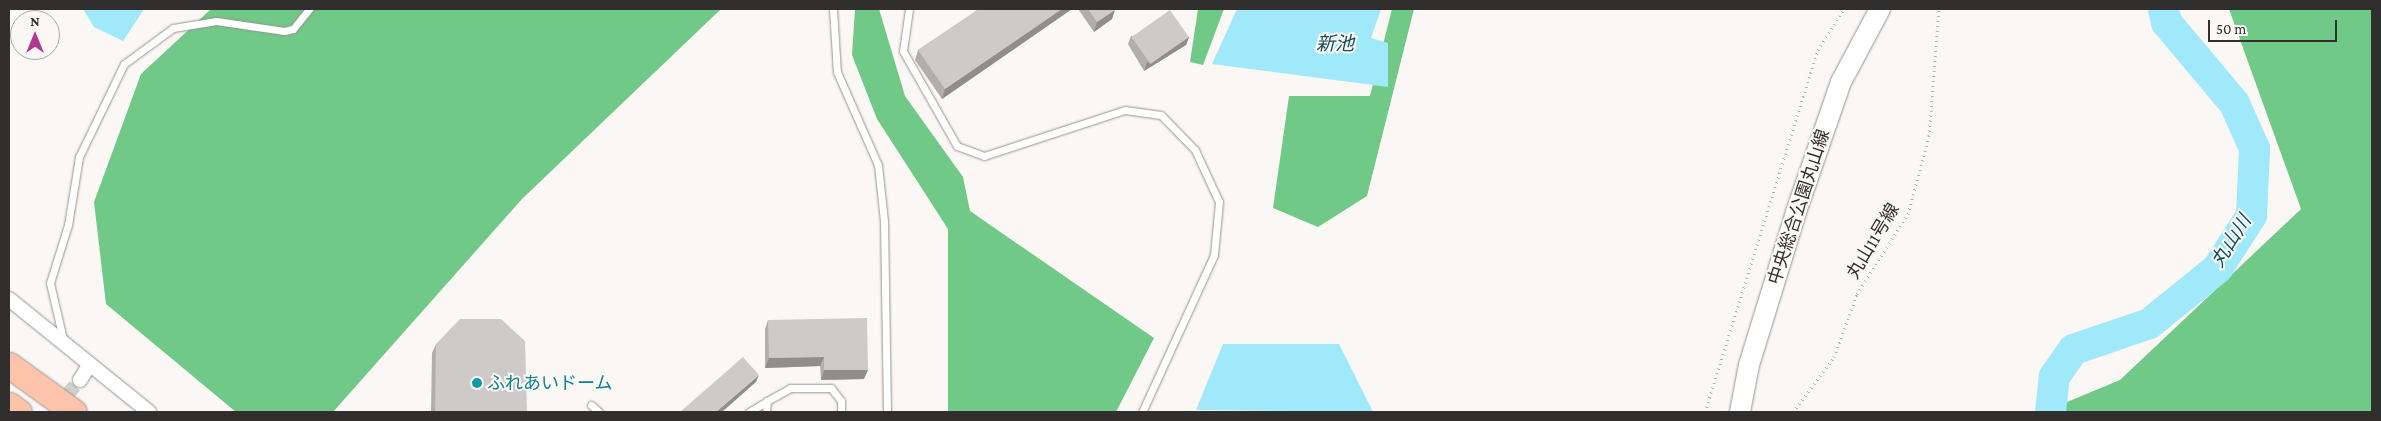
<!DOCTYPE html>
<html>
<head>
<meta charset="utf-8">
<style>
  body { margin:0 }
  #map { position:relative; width:2381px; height:421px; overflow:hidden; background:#faf7f4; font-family:"Crimson Pro","Noto Sans JP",serif }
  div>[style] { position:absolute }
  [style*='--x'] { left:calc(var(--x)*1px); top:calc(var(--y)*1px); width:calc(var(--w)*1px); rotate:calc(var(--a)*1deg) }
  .forest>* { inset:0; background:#71c987 }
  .water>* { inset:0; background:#9fe9fa }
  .river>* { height:31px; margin:-15.5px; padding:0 15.5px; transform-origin:15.5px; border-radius:15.5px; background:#9fe9fa }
  .street-tunnel>* { height:14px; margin-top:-7px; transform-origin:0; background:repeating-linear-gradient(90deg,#d2cfcc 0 14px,transparent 0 21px) }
  .path>* { height:3px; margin-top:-1.5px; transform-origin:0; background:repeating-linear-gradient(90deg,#b7b5b2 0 1px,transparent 0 5px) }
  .roads { filter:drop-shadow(0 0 1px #979491) drop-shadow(0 0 1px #979491) }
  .lane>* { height:7px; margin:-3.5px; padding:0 3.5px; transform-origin:3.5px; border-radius:3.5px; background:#fff }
  .street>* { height:14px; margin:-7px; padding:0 7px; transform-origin:7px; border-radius:7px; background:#fff }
  .secondary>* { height:20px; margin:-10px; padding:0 10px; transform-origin:10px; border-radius:10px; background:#fff }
  .highway>* { height:25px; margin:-12.5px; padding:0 12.5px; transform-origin:12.5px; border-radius:12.5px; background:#fec3ab }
  .wall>* { inset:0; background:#b2aeae }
  .shaded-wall>* { inset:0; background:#918d8d }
  .building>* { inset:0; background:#cfcaca; transform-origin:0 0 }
  .dots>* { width:14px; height:14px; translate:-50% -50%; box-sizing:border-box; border:2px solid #faf7f4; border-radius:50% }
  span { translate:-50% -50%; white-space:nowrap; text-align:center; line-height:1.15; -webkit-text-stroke:4px #faf7f4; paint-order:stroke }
  .street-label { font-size:18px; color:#302f2e }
  .culture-label { font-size:18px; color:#0d838f }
  .left { translate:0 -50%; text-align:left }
  .water-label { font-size:19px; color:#0f4e5b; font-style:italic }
  .frame { position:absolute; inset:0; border:10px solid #302f2e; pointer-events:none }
  .north { position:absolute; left:10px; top:10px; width:50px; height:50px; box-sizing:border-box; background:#faf7f4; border:1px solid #a9a7a5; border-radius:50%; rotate:0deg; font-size:14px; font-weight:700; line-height:20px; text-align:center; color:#302f2e }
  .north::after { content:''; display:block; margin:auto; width:18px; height:22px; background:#b0388d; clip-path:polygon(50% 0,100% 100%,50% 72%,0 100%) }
  .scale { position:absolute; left:2208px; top:20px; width:129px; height:22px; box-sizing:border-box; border:2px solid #302f2e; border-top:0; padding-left:6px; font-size:15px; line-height:18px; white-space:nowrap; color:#302f2e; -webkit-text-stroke:4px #faf7f4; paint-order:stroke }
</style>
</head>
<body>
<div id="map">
  <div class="forest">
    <div style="clip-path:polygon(211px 9px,721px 9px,522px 199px,333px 412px,236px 412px,106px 304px,94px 202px,141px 74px)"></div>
    <div style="clip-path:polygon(855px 9px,879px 9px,905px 96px,963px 177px,970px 211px,1154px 338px,1116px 412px,948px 412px,948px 229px,877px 119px,852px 55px)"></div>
    <div style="clip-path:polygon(1198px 9px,1224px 9px,1203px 65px,1190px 62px)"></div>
    <div style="clip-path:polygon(1392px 9px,1414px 9px,1367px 196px,1318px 227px,1273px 208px,1289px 96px,1370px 96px)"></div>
    <div style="clip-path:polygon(2229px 9px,2372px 9px,2372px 412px,2043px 412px,2120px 380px,2301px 209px)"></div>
  </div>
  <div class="water">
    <div style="clip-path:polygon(83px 9px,144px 9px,123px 41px,94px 27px)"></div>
    <div style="clip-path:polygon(1237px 9px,1381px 9px,1371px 38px,1388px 43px,1388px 87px,1212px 64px)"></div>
    <div style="clip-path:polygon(1223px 344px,1339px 344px,1373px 412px,1196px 410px)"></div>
  </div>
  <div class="river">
    <div style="--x:2050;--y:412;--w:36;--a:-84"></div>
    <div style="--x:2054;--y:376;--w:33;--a:-55"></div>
    <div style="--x:2073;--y:349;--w:80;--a:-18.9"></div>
    <div style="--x:2149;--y:323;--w:87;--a:-39"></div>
    <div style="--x:2217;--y:268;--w:63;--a:-57.3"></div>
    <div style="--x:2251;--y:215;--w:67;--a:-87.4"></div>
    <div style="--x:2254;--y:148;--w:49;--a:-114"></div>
    <div style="--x:2234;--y:103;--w:106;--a:-130"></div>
    <div style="--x:2166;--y:22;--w:13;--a:-103"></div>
  </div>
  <div class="street-tunnel">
    <div style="--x:52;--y:412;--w:43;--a:-48.8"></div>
  </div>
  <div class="path">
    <div style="--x:1705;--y:412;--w:379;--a:-72.7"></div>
    <div style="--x:1818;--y:50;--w:49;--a:-57.6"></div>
    <div style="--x:1793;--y:412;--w:69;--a:-53.3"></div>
    <div style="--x:1834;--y:357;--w:67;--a:-69.9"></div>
    <div style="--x:1857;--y:294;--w:95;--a:-57.5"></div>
    <div style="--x:1908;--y:214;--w:81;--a:-74.9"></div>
    <div style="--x:1929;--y:136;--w:127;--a:-85.5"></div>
  </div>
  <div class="roads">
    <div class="lane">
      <div style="--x:833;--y:9;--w:63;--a:86.4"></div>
      <div style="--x:837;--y:72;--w:102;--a:66.2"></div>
      <div style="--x:878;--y:165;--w:56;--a:83.9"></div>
      <div style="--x:884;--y:221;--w:191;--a:89.1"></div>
      <div style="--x:909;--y:9;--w:42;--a:98.1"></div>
      <div style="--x:903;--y:51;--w:109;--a:60.4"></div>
      <div style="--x:957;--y:146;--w:29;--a:20"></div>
      <div style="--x:984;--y:156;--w:148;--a:-18.1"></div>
      <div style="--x:1125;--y:110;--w:36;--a:8"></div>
      <div style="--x:1161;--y:115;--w:49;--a:45.8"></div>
      <div style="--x:1195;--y:150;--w:57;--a:65.2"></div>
      <div style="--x:1219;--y:202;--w:53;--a:95.4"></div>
      <div style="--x:1214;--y:255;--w:173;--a:114.6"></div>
      <div style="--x:63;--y:339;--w:57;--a:-103.1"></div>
      <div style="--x:50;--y:283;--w:61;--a:-72.8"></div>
      <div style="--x:68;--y:225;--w:69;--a:-80.8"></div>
      <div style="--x:79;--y:157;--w:103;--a:-64.2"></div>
      <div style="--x:124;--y:64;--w:61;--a:-36.3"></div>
      <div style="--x:173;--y:28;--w:44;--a:-9.2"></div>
      <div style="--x:216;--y:21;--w:69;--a:8.4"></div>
      <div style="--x:284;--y:31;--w:9;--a:-13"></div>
      <div style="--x:293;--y:29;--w:26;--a:-51"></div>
      <div style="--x:591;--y:405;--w:11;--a:41"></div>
      <div style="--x:749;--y:412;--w:21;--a:-31"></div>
      <div style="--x:766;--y:412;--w:11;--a:-85"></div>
      <div style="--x:767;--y:401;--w:26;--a:-29"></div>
      <div style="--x:790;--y:388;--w:41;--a:0"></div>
      <div style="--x:831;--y:388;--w:16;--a:52"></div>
      <div style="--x:841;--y:401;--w:11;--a:90"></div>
    </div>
    <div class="street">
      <div style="--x:9;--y:299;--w:180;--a:38.9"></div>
      <div style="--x:80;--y:380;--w:15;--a:-58"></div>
    </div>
    <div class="secondary">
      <div style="--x:1740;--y:412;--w:48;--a:-79.2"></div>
      <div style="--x:1749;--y:365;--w:160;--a:-72.9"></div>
      <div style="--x:1796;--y:212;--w:138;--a:-70.9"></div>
      <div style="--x:1841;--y:82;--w:83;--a:-61.9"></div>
    </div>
    <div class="highway">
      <div style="--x:9;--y:365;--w:80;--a:35.9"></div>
      <div style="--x:9;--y:405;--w:12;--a:35"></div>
    </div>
  </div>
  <div class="wall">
    <div style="clip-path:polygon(979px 9px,1072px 9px,942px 99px,915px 60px,918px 50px)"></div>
    <div style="clip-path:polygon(1078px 9px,1114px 9px,1112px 19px,1094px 32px)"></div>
    <div style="clip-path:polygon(1131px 36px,1189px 37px,1186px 45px,1144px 71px,1128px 44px)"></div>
    <div style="clip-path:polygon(768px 320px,864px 379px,821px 380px,820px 366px,765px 368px,765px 329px)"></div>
    <div style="clip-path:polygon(436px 344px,527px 412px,431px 412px,432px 353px)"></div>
  </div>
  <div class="shaded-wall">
    <div style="clip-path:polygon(1062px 9px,1072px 9px,942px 99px,945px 89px)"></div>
    <div style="clip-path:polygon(1115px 10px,1112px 19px,1094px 32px,1097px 22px)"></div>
    <div style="clip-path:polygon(1189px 37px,1186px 45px,1144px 71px,1147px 63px)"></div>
    <div style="clip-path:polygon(824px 357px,820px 366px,765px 368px,769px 358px)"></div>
    <div style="clip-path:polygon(824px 370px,868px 370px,864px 379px,821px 380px)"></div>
    <div style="clip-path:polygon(759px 375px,756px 382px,722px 412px,716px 412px)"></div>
  </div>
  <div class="building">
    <div style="clip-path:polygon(979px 9px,1062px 9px,945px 89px,918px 50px)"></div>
    <div style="clip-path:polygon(1088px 9px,1114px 9px,1115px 10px,1097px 22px)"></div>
    <div style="left:1170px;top:10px;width:33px;height:47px;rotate:55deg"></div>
    <div style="clip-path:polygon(867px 318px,868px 370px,824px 370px,824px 357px,769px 358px,768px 320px)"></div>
    <div style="clip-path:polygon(460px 319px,501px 319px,525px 341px,527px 412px,435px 412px,436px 344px)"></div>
    <div style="clip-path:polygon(743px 357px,759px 375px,716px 412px,680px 412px)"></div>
  </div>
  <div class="dots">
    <div style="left:477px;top:383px;background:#0f9aa8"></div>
  </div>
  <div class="street-label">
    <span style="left:1799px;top:207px;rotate:-72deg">中央総合公園丸山線</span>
    <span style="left:1873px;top:241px;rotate:-59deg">丸山11号線</span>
  </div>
  <div class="culture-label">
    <span class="left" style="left:487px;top:383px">ふれあいドーム</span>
  </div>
  <div class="water-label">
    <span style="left:1335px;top:44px">新池</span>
    <span style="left:2231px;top:241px;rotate:-58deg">丸山川</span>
  </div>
  <div class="frame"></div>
  <div class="north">N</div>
  <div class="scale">50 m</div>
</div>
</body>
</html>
